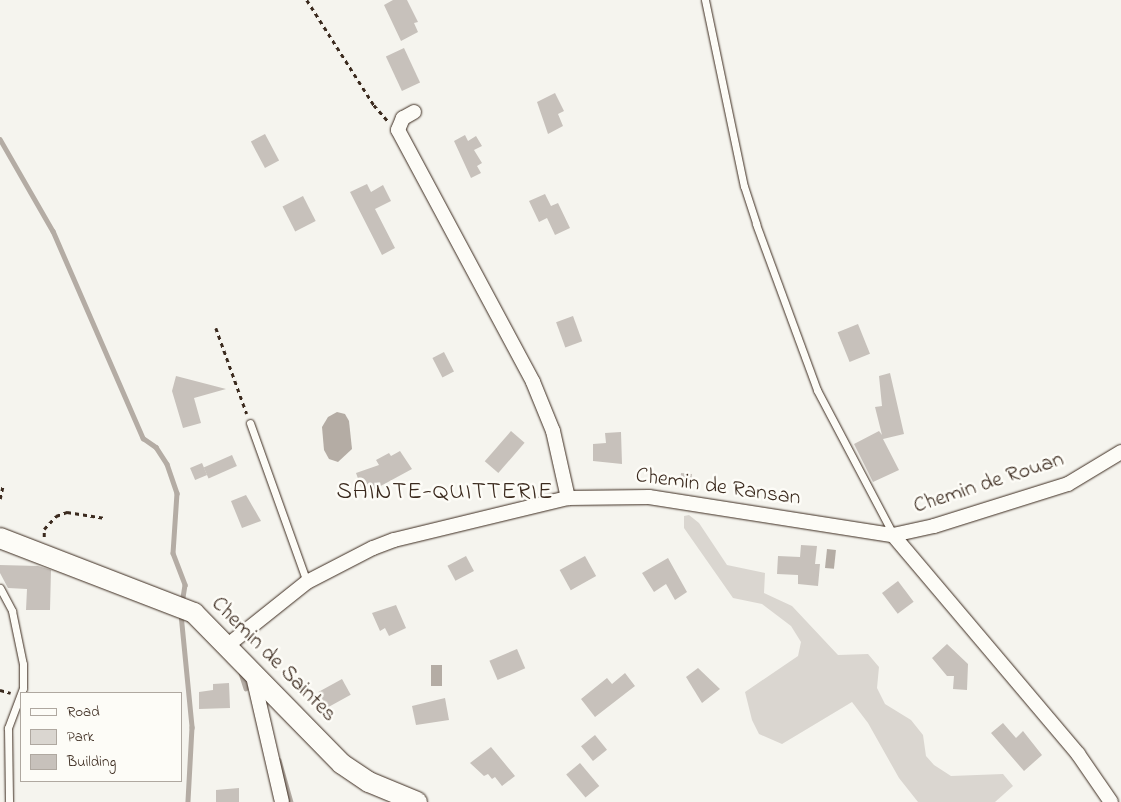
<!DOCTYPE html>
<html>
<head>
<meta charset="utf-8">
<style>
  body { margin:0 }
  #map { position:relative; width:1121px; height:802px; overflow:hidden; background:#f5f4ee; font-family:"Indie Flower",sans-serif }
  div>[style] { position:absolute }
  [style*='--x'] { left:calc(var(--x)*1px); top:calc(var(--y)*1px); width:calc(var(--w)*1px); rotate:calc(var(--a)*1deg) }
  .green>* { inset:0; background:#dad6d0 }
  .water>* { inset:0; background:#b4aca4; transform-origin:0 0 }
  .stream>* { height:4.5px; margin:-2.25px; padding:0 2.25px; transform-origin:2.25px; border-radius:2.25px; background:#b4aca4 }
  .building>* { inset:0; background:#c7c1bb; transform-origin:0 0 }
  .path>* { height:2.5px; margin-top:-1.25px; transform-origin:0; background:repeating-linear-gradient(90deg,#3b2a1e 0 4px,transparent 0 8px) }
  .roads { filter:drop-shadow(0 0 1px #3b2a1e) drop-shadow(0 0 1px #3b2a1e) }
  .lane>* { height:7px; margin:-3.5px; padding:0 3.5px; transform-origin:3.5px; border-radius:3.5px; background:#fdfcf7 }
  .street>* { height:14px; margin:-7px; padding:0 7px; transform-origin:7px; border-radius:7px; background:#fdfcf7 }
  .secondary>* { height:20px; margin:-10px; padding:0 10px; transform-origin:10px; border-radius:10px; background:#fdfcf7 }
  span { translate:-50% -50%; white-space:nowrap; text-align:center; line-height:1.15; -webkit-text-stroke:5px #fdfcf7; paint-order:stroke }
  .street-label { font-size:22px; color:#3b2a1e }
  .neighbourhood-label { font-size:24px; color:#3b2a1e; letter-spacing:1px }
  .legend { position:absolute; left:20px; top:692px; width:162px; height:90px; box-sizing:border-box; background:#fdfcf7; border:1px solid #afa8a0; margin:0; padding:6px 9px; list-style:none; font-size:15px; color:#3b2a1e }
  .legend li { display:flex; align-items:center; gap:10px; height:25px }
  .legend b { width:25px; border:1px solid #afa8a0 }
</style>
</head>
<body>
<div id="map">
  <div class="green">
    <div style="clip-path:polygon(689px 515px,699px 523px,727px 565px,765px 573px,764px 593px,792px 606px,838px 655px,868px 654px,879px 667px,877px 688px,885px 704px,911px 720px,923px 735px,926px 756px,934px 765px,951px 776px,1003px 774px,1013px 786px,995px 802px,918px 802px,899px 778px,868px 723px,852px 702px,782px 744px,759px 734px,752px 720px,745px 692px,798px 656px,801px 642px,791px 626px,762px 604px,733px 598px,684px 528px,684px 516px)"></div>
  </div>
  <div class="water">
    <div style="clip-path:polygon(337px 412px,345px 414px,349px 421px,352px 449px,338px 462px,329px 459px,324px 450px,322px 427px,328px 417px)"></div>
    <div style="left:827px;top:549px;width:9px;height:19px;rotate:6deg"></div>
    <div style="left:431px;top:665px;width:11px;height:21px"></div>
  </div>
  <div class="stream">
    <div style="--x:0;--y:139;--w:106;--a:60.1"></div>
    <div style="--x:53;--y:231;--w:226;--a:66.5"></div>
    <div style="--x:143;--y:438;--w:16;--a:35"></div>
    <div style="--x:156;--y:447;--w:20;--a:57"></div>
    <div style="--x:167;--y:464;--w:31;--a:71"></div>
    <div style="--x:177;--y:493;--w:60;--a:93.8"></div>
    <div style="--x:173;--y:553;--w:34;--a:69"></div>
    <div style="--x:185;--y:585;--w:19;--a:99"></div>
    <div style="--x:181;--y:614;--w:114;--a:84.4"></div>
    <div style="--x:192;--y:727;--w:75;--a:93.1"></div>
    <div style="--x:241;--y:673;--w:16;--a:72"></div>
    <div style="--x:279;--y:760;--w:44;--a:74.1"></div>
  </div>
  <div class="building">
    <div style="clip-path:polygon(393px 0,407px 0,418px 22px,414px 23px,418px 32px,401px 41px,384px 5px)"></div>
    <div style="left:404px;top:48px;width:38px;height:20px;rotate:65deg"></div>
    <div style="clip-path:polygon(555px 93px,564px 111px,558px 114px,563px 126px,548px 134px,537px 102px)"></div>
    <div style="left:265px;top:134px;width:30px;height:16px;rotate:62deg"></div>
    <div style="clip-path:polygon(465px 135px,468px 141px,476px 136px,482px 146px,474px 150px,482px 163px,477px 166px,481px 173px,471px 178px,454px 141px)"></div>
    <div style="clip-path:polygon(367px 184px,371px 192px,383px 185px,391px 201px,375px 209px,395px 248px,382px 255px,350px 192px)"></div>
    <div style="clip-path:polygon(545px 194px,551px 206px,558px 203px,570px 228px,555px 235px,547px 218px,539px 222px,529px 201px)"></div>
    <div style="left:303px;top:196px;width:28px;height:23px;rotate:63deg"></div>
    <div style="left:573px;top:316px;width:27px;height:18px;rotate:70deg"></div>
    <div style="left:858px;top:324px;width:32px;height:22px;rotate:68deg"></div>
    <div style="left:444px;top:352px;width:22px;height:13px;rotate:63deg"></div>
    <div style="clip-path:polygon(890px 373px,904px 434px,883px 439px,899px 470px,873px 482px,854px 444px,879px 431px,882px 435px,875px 407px,882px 406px,879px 376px)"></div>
    <div style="clip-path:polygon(176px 376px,226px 389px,194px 398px,201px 423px,183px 428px,172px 391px)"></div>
    <div style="left:511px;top:431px;width:18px;height:40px;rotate:41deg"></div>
    <div style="clip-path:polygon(621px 432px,622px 464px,593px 461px,593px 444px,606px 443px,605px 433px)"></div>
    <div style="clip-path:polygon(400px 451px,412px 469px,364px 495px,356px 473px,379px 465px,376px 460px,389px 453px,391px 456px)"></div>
    <div style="left:232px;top:455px;width:12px;height:31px;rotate:66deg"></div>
    <div style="left:202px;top:463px;width:13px;height:13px;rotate:67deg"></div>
    <div style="left:681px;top:473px;width:11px;height:11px;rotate:5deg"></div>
    <div style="clip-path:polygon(246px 495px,261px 521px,242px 528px,231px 501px)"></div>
    <div style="clip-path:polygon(801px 545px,817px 546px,815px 564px,820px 564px,818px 586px,798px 584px,798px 575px,777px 574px,778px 556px,800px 557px)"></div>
    <div style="left:466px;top:556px;width:17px;height:21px;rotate:62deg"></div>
    <div style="left:585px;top:556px;width:23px;height:29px;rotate:61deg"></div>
    <div style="clip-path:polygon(668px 558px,687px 592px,675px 600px,666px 584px,654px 592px,642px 573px)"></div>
    <div style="clip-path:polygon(0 565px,38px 566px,51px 570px,50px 610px,26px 610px,27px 589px,8px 588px,0 573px)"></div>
    <div style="left:898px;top:581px;width:26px;height:20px;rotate:53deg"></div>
    <div style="clip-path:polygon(396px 605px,406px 628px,389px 636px,385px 628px,380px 631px,372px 613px)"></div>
    <div style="clip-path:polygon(947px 644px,968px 664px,967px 690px,953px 689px,954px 676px,947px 676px,932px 658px)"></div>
    <div style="left:517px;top:649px;width:21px;height:30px;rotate:67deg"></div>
    <div style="clip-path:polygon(698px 668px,720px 689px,702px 703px,686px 677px)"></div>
    <div style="clip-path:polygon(625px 673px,635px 686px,595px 717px,581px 699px,607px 678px,612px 684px)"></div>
    <div style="left:342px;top:679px;width:18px;height:27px;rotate:61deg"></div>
    <div style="clip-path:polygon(229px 683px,230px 708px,199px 709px,199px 692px,213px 690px,213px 684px)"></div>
    <div style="clip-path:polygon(445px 698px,449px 720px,416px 725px,412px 706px)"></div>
    <div style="clip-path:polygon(1003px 723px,1016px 738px,1023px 731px,1042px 755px,1024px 771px,991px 733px)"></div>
    <div style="left:595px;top:735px;width:19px;height:18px;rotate:51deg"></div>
    <div style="clip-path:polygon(491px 747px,515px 776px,502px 786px,495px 777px,492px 779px,488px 774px,484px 776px,470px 763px)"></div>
    <div style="left:580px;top:763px;width:30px;height:18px;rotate:50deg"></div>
    <div style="clip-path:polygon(239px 788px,239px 802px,216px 802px,216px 790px)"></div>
  </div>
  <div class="path">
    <div style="--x:307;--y:0;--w:125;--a:57.5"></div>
    <div style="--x:374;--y:105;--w:21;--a:49"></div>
    <div style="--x:216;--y:328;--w:91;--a:70.2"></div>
    <div style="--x:0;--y:499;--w:14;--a:-78"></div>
    <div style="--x:44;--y:537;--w:8;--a:-90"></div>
    <div style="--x:44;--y:529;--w:18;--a:-47"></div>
    <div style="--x:56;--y:516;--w:12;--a:-20"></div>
    <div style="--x:67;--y:512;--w:37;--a:9"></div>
    <div style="--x:0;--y:690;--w:11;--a:15"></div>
  </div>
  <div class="roads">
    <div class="lane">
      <div style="--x:705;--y:0;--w:190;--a:78.2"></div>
      <div style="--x:744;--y:186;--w:40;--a:72"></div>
      <div style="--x:756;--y:224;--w:177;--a:69.8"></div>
      <div style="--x:817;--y:390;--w:163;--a:62.2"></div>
      <div style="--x:250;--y:423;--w:169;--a:70.3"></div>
      <div style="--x:0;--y:588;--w:26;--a:62"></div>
      <div style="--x:12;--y:611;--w:54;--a:78.3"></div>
      <div style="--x:23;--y:664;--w:24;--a:90"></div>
      <div style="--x:23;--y:688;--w:43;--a:110.6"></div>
      <div style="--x:8;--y:728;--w:74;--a:89.2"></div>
    </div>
    <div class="street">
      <div style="--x:414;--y:112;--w:13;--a:151"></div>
      <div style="--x:403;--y:118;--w:13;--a:113"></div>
      <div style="--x:398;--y:130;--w:286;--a:61.8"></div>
      <div style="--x:533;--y:382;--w:53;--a:67.8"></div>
      <div style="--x:553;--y:431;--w:69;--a:77.4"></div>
      <div style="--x:893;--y:535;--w:42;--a:-12.4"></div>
      <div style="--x:934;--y:526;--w:140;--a:-17.4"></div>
      <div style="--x:1068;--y:484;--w:62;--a:-31.1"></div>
      <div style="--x:228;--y:645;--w:101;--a:-38.6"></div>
      <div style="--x:307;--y:582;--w:74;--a:-27.3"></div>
      <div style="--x:373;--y:548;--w:22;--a:-21"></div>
      <div style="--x:394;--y:540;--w:179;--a:-13.6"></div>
      <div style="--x:568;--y:498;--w:81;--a:-0.7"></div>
      <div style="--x:649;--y:497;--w:247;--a:8.9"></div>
      <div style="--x:893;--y:535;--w:287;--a:49.8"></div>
      <div style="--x:1078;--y:754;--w:58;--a:55.5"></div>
      <div style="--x:252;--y:672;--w:133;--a:77"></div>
    </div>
    <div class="secondary">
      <div style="--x:0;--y:538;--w:208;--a:21.1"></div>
      <div style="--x:194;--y:613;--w:211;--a:45.6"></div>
      <div style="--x:342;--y:764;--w:32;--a:34"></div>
      <div style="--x:369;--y:782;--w:52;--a:22.6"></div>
    </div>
  </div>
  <div class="street-label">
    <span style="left:989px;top:484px;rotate:-18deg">Chemin de Rouan</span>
    <span style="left:718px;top:488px;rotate:8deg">Chemin de Ransan</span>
    <span style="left:273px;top:660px;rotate:45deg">Chemin de Saintes</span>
  </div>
  <div class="neighbourhood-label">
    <span style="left:445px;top:493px">SAINTE-QUITTERIE</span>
  </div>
  <ul class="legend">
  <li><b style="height:6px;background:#fdfcf7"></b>Road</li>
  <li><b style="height:14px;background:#dad6d0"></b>Park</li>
  <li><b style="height:14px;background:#c7c1bb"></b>Building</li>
  </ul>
</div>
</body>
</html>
